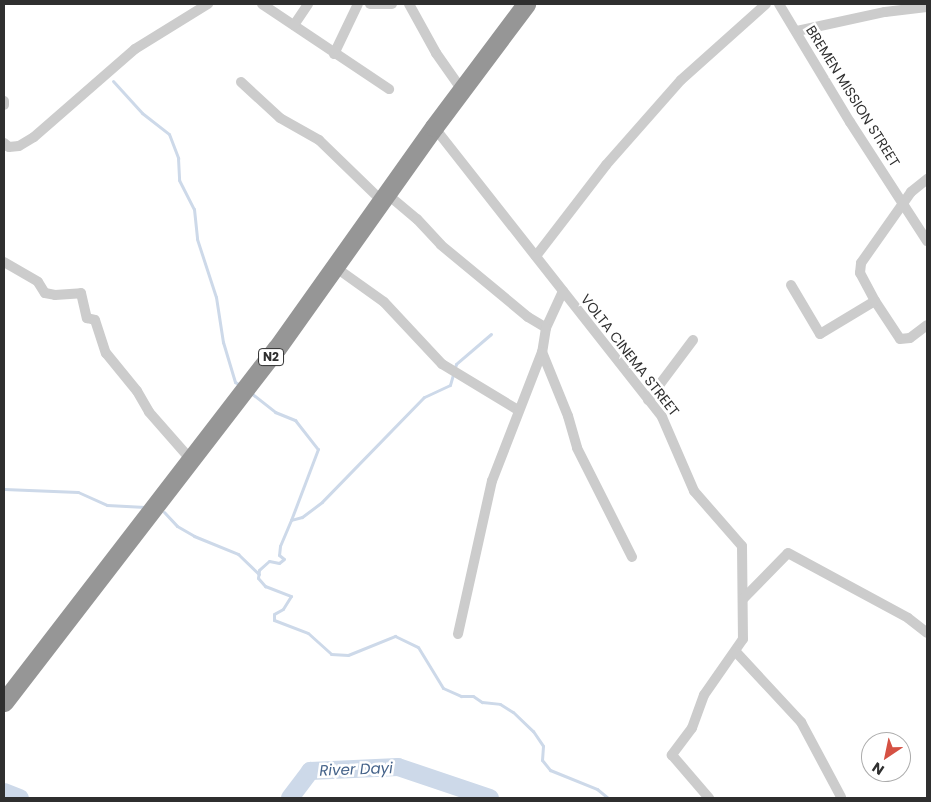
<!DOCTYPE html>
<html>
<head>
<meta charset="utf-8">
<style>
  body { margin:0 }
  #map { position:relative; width:931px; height:802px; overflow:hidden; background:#fff; font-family:Poppins,sans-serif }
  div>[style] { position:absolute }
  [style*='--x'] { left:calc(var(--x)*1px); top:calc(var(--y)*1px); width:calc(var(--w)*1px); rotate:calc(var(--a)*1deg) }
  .stream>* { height:3px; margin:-1.5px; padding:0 1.5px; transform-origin:1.5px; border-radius:1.5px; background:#cdd9e9 }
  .river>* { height:18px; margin:-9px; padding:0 9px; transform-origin:9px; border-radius:9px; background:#cdd9e9 }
  .street>* { height:10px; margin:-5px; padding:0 5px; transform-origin:5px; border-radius:5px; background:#ccc }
  .highway>* { height:19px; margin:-9.5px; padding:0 9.5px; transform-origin:9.5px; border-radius:9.5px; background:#969696 }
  span { translate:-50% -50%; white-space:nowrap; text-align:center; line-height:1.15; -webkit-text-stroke:5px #fff; paint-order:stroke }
  .shield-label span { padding:1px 4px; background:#fff; border:1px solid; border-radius:4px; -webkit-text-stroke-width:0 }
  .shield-label { font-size:12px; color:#2f2f2f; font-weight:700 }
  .street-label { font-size:14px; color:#2f2f2f }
  .water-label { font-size:15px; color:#45638a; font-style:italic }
  .frame { position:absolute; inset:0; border:5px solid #2f2f2f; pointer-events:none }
  .north { position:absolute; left:861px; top:732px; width:50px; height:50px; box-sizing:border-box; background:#fff; border:1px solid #acacac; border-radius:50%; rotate:214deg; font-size:14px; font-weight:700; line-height:20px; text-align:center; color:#2f2f2f }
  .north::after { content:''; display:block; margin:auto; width:18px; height:22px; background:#d55143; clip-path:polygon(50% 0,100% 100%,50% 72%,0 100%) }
</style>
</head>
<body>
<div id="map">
  <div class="stream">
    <div style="--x:113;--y:81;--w:43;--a:47.8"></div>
    <div style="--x:142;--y:113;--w:34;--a:38"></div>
    <div style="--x:169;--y:134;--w:26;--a:69"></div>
    <div style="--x:178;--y:158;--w:22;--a:87"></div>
    <div style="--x:179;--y:180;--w:33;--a:63"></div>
    <div style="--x:194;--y:209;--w:30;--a:84"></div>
    <div style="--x:197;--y:239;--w:61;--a:71.9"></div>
    <div style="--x:216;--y:297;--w:46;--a:81.2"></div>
    <div style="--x:223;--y:342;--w:42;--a:73.3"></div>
    <div style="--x:235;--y:382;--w:6;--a:31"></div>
    <div style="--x:491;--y:334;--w:46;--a:139.4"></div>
    <div style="--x:456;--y:364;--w:22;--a:106"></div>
    <div style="--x:450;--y:385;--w:29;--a:155"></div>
    <div style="--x:424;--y:397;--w:146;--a:134.2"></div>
    <div style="--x:322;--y:502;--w:25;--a:143"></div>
    <div style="--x:302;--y:517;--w:11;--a:165"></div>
    <div style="--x:291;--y:520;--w:28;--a:113"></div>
    <div style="--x:280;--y:546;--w:9;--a:96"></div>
    <div style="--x:279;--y:555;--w:6;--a:39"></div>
    <div style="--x:284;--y:559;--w:6;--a:141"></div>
    <div style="--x:279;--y:563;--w:10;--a:-169"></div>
    <div style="--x:269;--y:561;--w:13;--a:138"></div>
    <div style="--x:259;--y:570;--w:8;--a:97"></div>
    <div style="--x:258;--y:578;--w:11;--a:49"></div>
    <div style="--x:265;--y:586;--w:28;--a:21"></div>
    <div style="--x:291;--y:596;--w:15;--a:122"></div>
    <div style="--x:283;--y:609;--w:10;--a:151"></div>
    <div style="--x:274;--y:614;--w:6;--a:90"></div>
    <div style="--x:274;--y:620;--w:36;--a:21"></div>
    <div style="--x:308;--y:633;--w:31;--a:42"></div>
    <div style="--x:331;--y:654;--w:17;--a:3"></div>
    <div style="--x:348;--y:655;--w:51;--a:-22"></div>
    <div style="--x:395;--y:636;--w:25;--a:26"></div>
    <div style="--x:418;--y:647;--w:48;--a:58.6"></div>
    <div style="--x:443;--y:688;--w:20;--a:24"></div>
    <div style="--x:461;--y:696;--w:12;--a:0"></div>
    <div style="--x:473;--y:696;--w:11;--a:34"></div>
    <div style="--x:482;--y:702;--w:18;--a:6"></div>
    <div style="--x:500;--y:704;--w:15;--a:32"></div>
    <div style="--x:513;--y:712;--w:28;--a:44"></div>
    <div style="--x:533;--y:731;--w:18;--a:56"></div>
    <div style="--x:543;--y:746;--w:14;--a:94"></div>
    <div style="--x:542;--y:760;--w:13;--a:51"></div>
    <div style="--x:550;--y:770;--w:51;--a:22"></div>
    <div style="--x:597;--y:789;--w:14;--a:39"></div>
    <div style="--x:251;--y:393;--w:31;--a:38"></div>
    <div style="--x:275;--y:412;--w:22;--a:22"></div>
    <div style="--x:295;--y:420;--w:37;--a:52"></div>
    <div style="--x:318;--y:449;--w:76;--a:110.8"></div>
    <div style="--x:4;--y:489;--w:74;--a:2.3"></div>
    <div style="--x:78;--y:492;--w:32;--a:24"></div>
    <div style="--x:107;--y:505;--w:38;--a:3"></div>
    <div style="--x:164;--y:512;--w:19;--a:47"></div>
    <div style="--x:177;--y:526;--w:20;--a:30"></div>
    <div style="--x:194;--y:536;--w:48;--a:22.2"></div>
    <div style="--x:238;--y:554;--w:29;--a:44"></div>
  </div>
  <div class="river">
    <div style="--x:4;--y:792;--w:17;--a:21"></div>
    <div style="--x:290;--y:798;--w:34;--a:-53"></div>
    <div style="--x:310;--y:771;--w:88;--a:-2.6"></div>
    <div style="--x:398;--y:767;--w:97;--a:18.6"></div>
  </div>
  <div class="street">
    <div style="--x:262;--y:4;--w:153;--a:33.8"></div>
    <div style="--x:370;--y:4;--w:22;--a:0"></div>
    <div style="--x:409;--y:4;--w:56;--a:61.1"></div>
    <div style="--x:436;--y:53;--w:45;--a:54.9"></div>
    <div style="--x:779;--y:4;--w:138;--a:59"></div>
    <div style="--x:850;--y:122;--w:142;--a:57.1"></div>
    <div style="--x:294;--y:25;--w:25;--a:-56"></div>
    <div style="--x:797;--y:31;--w:90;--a:-12.2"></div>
    <div style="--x:885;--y:12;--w:42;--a:-6.8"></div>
    <div style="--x:334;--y:54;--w:55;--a:-64.4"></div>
    <div style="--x:241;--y:82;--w:53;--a:42.7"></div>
    <div style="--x:280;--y:118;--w:45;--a:29.4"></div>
    <div style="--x:319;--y:140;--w:88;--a:44.1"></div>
    <div style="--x:4;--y:101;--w:4;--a:90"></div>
    <div style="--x:434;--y:127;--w:369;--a:51.8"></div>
    <div style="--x:662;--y:417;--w:81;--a:66.6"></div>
    <div style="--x:694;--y:491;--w:73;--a:48.9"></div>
    <div style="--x:742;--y:546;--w:93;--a:89.4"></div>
    <div style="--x:743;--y:639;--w:68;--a:124.9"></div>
    <div style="--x:704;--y:695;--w:35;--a:110"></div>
    <div style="--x:692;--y:728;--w:34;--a:127"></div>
    <div style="--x:672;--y:755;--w:57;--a:49.3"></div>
    <div style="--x:4;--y:143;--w:6;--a:39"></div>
    <div style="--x:9;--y:147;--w:10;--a:-6"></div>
    <div style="--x:19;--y:146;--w:17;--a:-31"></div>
    <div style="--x:34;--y:137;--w:134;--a:-41.1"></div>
    <div style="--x:135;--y:49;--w:86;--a:-31.7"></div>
    <div style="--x:387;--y:194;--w:39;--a:40"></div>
    <div style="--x:417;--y:219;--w:35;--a:47"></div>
    <div style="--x:441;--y:245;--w:113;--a:39.6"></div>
    <div style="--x:528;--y:317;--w:21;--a:31"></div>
    <div style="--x:536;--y:256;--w:115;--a:-52.4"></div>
    <div style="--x:606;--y:165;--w:113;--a:-48.6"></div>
    <div style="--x:681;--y:80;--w:114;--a:-41.8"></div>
    <div style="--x:4;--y:262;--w:39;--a:30"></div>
    <div style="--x:38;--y:282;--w:13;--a:58"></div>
    <div style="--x:45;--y:293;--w:10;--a:11"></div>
    <div style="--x:55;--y:295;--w:26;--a:-4"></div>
    <div style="--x:81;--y:293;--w:26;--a:77"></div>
    <div style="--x:87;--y:318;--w:8;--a:14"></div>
    <div style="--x:95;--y:320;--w:35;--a:72"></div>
    <div style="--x:106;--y:353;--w:49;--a:50.8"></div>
    <div style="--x:137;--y:391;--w:24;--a:60"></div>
    <div style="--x:149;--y:412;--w:65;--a:48.7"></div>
    <div style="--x:335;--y:267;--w:60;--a:35.5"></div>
    <div style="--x:384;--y:302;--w:85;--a:46.9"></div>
    <div style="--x:442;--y:364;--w:89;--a:31.2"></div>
    <div style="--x:791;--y:285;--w:57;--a:59.4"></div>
    <div style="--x:820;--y:334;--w:64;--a:-31"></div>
    <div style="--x:875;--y:301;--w:45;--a:56.7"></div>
    <div style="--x:900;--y:339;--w:10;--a:-6"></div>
    <div style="--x:910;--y:338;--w:21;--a:-37"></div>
    <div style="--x:563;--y:291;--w:41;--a:114.7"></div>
    <div style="--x:546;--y:328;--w:24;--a:99"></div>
    <div style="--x:542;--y:352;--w:69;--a:67.9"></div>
    <div style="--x:568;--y:416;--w:33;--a:74"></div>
    <div style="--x:577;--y:448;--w:122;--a:63.2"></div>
    <div style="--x:875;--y:301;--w:32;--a:-118"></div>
    <div style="--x:860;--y:273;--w:10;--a:-84"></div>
    <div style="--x:861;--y:263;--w:87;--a:-54.8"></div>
    <div style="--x:911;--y:192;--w:21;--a:-39"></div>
    <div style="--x:648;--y:400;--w:75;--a:-53.1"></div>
    <div style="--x:743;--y:599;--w:64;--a:-45.6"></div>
    <div style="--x:788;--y:553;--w:136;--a:28.4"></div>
    <div style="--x:908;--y:618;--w:24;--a:38"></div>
    <div style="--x:458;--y:634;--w:157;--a:-77.5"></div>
    <div style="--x:492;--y:481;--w:138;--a:-68.8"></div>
    <div style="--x:736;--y:652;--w:96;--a:47.1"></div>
    <div style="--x:801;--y:722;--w:85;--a:61.9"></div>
  </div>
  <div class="highway">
    <div style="--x:4;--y:702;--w:447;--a:-52.4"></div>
    <div style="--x:277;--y:348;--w:271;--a:-54.6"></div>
    <div style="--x:434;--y:127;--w:154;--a:-53.2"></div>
  </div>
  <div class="shield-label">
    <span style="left:271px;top:357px">N2</span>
  </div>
  <div class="street-label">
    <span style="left:853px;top:96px;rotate:58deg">BREMEN MISSION STREET</span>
    <span style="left:630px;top:355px;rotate:52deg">VOLTA CINEMA STREET</span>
  </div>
  <div class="water-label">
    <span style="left:356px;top:769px;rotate:-2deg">River Dayi</span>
  </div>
  <div class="frame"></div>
  <div class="north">N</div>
</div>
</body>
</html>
